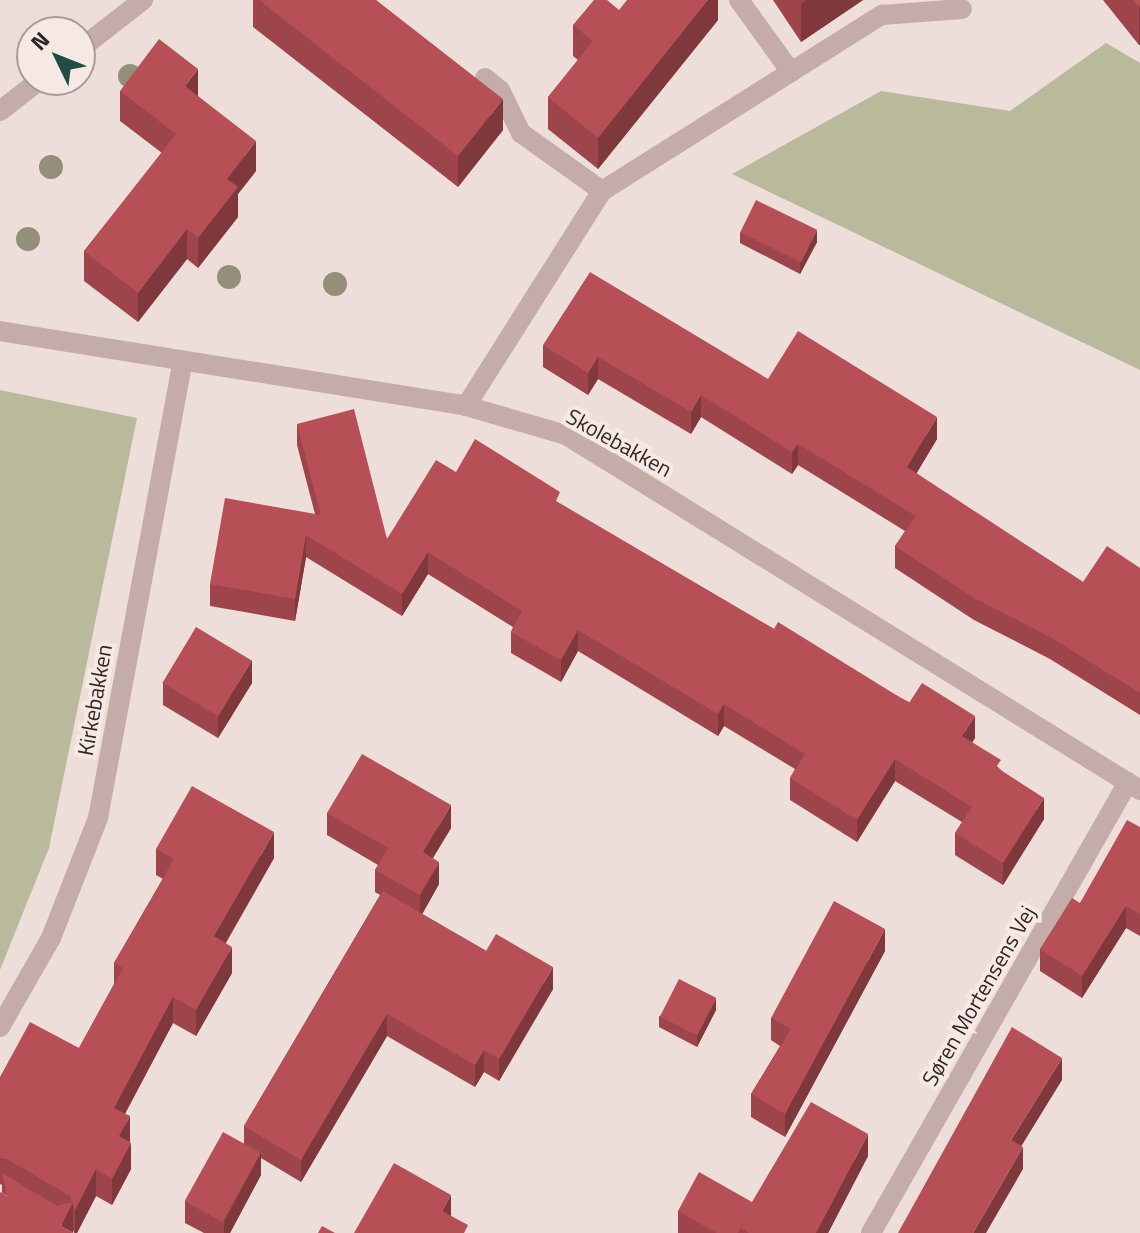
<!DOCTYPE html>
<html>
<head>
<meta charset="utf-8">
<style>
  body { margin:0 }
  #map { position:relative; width:1140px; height:1233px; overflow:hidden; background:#eddeda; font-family:"Titillium Web",sans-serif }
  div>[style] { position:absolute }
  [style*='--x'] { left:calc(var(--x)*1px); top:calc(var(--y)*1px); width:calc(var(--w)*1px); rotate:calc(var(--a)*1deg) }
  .green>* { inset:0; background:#b9ba9c }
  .service>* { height:20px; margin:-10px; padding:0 10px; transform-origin:10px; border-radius:10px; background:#c4aca8 }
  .minor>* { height:20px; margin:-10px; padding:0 10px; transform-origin:10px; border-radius:10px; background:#c4aca8 }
  .tertiary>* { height:20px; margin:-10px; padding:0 10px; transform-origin:10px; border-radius:10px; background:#c4aca8 }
  .trees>* { width:24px; height:24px; margin:-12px; border-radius:50%; background:#948e7b }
  .wall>* { inset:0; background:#9d454a }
  .shaded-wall>* { inset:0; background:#7f383c; transform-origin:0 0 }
  .building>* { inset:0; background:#b65056; transform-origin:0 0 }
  span { translate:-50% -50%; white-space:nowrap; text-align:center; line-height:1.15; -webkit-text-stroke:8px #f6e9e5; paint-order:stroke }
  .street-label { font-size:22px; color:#322727 }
  .north { position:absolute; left:16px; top:16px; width:80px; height:80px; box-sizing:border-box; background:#f6e9e5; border:2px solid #a89b99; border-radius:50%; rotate:313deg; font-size:22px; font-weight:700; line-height:32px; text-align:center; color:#322727 }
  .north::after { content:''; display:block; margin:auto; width:28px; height:36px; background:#224d43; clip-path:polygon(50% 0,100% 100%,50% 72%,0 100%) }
</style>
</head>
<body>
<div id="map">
  <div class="green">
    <div style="clip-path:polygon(1106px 43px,1140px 63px,1140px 370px,732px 174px,881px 91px,1010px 111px)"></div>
    <div style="clip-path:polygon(0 390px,137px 418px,49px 848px,0 970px)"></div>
  </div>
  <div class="service">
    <div style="--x:739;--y:0;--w:89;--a:54.2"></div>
    <div style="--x:485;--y:78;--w:19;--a:39"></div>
    <div style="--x:500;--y:90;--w:48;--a:64"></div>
    <div style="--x:521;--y:133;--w:100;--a:35.6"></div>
    <div style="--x:466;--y:406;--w:254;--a:-57.7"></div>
    <div style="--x:602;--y:191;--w:331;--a:-32.2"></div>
    <div style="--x:882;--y:15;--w:80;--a:-4.3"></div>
  </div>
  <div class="minor">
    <div style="--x:0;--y:1027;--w:103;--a:-60.2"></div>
    <div style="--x:51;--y:938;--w:129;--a:-68.6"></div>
    <div style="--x:98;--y:818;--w:463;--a:-79.5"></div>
    <div style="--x:871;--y:1233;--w:519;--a:-60.32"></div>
  </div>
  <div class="tertiary">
    <div style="--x:80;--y:49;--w:80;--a:-37.9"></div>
    <div style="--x:0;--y:111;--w:51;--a:-37.8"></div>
    <div style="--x:0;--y:331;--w:472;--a:9.1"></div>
    <div style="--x:466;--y:406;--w:104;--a:16.2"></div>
    <div style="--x:566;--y:435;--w:675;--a:31.74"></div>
  </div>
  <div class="trees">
    <div style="left:130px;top:76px"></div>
    <div style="left:51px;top:167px"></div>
    <div style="left:28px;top:239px"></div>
    <div style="left:229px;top:277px"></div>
    <div style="left:335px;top:284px"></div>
  </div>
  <div class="wall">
    <div style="clip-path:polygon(253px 0,376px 0,503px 130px,458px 187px,253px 27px)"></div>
    <div style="clip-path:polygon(718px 0,718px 20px,598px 169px,548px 129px,548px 97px,578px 60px,573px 56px,573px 25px,619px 10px)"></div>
    <div style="clip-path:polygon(773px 0,863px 0,801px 42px)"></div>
    <div style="clip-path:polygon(1103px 0,1140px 0,1139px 45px)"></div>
    <div style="clip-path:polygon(120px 91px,198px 96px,256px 171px,238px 194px,238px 217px,198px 268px,187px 259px,138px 322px,84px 281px,84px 251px,162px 153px,120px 121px)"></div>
    <div style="clip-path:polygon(740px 232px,817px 242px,800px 274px,740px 243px)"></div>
    <div style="clip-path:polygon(543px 345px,768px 379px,937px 439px,916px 474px,1083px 582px,1140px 568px,1140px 715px,1050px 659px,974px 620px,895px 568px,895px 546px,905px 531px,798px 465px,792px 474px,701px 417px,691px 434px,598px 379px,588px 395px,543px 367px)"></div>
    <div style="clip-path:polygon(297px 424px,387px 539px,456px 472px,560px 504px,774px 629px,975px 738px,972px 742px,1001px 770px,1044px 819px,1003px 885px,955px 855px,955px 833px,962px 822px,895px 781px,857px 842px,790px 800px,790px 778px,795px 769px,724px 726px,718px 736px,578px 651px,561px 682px,511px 653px,511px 632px,513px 627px,428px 574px,402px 616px,306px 557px,295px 621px,210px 606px,210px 584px,315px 514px,297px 445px)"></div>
    <div style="clip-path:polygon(163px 683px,252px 683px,218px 738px,163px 705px)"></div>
    <div style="clip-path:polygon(327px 813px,451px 828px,433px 858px,439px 884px,422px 914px,553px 989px,499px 1081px,484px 1072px,475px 1087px,387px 1036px,301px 1182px,261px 1158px,261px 1175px,230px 1233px,204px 1233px,185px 1223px,185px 1201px,244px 1144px,244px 1126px,380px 895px,375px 892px,375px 870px,378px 865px,327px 835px)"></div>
    <div style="clip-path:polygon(1140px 827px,1140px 936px,1126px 928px,1082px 998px,1040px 971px,1040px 949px,1080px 903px)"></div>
    <div style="clip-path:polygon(156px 849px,274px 858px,226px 943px,232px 973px,196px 1036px,173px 1023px,125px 1114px,130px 1142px,131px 1169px,112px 1205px,96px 1196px,77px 1233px,74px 1233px,73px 1230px,2px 1193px,2px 1185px,0 1184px,0 1077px,79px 1048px,114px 984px,114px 963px,163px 879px,156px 875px)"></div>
    <div style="clip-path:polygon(885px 951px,785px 1137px,751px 1117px,751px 1094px,780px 1046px,771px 1040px,771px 1018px)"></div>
    <div style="clip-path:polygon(716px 1010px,697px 1047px,659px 1027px,659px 1016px)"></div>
    <div style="clip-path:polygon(868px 1156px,828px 1233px,678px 1233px,678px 1211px,752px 1202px)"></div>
  </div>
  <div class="shaded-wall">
    <div style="clip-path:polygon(708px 0,718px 0,718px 20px,598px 169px,598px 138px)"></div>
    <div style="clip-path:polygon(807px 0,863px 0,801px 42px,801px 4px)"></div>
    <div style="left:1140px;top:6px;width:39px;height:1px;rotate:90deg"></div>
    <div style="clip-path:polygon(198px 69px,198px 99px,185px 86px)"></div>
    <div style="clip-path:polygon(503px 99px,503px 130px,458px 187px,458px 156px)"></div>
    <div style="clip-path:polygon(256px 141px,256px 171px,238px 194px,238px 217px,198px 268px,198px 238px,227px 179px)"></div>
    <div style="clip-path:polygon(187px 229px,187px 259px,138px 322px,138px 293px)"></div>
    <div style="clip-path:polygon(817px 230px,817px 242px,800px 274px,800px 262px)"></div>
    <div style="clip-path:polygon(598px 357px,598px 379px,588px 395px,588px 373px)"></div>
    <div style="clip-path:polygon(701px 395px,701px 417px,691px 434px,691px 412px)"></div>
    <div style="clip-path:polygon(937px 417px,937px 439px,907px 489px,907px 467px)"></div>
    <div style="clip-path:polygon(798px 444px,798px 465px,792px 474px,792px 452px)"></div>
    <div style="clip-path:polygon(306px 535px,306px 557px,295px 621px,295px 599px)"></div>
    <div style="clip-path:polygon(428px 552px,428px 574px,402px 616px,402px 594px)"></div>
    <div style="clip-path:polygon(578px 630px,578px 651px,561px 682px,561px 660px)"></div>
    <div style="clip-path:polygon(252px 660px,252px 683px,218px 738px,218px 716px)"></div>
    <div style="clip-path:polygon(724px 704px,724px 726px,718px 736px,718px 714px)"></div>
    <div style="clip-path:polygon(975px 716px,975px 738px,962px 758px,962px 736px)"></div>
    <div style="clip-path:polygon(895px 759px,895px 781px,857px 842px,857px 820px)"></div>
    <div style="clip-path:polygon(1044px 798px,1044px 819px,1003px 885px,1003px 863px)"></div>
    <div style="clip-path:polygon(451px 805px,451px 828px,423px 874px,423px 852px)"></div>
    <div style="clip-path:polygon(274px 832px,274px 858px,214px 962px,214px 936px)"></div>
    <div style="clip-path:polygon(439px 862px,439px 884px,420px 918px,420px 895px)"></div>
    <div style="clip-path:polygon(1126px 906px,1126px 928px,1082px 998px,1082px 976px)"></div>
    <div style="clip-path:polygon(885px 929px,885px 951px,785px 1137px,785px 1114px)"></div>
    <div style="clip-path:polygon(232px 947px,232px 973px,196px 1036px,196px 1010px)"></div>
    <div style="clip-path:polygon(553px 967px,553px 989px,499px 1081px,499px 1059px)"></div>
    <div style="clip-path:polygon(173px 997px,173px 1023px,114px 1134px,114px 1108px)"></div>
    <div style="clip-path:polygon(716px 998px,716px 1010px,697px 1047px,697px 1035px)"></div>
    <div style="clip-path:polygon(387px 1014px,387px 1036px,301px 1182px,301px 1160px)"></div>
    <div style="clip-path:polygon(484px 1050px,484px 1072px,475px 1087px,475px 1065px)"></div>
    <div style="clip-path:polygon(1062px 1058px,1062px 1080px,1011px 1163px,1011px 1140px)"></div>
    <div style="clip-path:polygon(130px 1116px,130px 1142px,119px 1136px)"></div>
    <div style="clip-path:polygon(868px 1134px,868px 1156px,828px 1233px,816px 1233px)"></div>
    <div style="clip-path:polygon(131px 1143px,131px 1169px,112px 1205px,112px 1179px)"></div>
    <div style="clip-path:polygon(1023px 1147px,1023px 1169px,986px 1233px,973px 1233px)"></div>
    <div style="clip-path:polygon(261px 1153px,261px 1175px,230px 1233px,224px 1233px,224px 1222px)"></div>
    <div style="clip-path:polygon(96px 1169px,96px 1196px,77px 1233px,75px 1233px,75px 1210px)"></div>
    <div style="clip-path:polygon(451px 1195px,451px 1217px,442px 1211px)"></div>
    <div style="clip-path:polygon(73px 1202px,73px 1233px,61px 1226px)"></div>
  </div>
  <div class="building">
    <div style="clip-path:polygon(259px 0,376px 0,503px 99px,458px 156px)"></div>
    <div style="clip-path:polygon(594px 0,607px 0,619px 10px,627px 0,708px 0,598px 138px,548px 97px,593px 41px,573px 25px)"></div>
    <div style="clip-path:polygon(1133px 0,1140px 0,1140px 6px,1139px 7px)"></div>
    <div style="clip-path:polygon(159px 39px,198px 69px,185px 86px,256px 141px,227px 179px,238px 187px,198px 238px,187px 229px,138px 293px,84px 251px,176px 134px,120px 91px)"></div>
    <div style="left:756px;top:200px;width:68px;height:36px;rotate:26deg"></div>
    <div style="clip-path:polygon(590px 272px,768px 379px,798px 331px,937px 417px,907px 467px,1083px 582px,1107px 546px,1140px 568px,1140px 693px,1050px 637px,974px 598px,895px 546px,916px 516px,798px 444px,792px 452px,701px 395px,691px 412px,598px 357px,588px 373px,543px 345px)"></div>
    <div style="clip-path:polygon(354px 409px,387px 539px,436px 460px,456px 472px,475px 439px,560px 492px,556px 501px,774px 629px,778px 622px,909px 703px,922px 683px,975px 716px,962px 736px,1001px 760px,996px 767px,1044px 798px,1003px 863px,955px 833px,972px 807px,895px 759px,857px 820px,790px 778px,805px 754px,724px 704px,718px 714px,578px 630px,561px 660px,511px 632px,522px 611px,428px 552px,402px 594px,306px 535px,295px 599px,210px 584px,225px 498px,321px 515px,297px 424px)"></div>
    <div style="left:196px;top:627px;width:65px;height:65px;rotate:31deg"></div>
    <div style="clip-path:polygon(362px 754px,451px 805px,423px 852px,439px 862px,420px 895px,375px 870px,388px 848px,327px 813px)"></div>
    <div style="clip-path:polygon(192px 786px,274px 832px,214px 936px,232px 947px,196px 1010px,173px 997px,114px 1108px,130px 1116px,119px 1136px,131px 1143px,112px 1179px,96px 1169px,75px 1210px,70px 1196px,7px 1159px,0 1158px,0 1077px,30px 1022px,79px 1048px,123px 968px,114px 963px,174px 859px,156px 849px)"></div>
    <div style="clip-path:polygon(1127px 820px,1140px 827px,1140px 914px,1126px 906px,1082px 976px,1040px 949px,1072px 898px,1080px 903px)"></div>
    <div style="clip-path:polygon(383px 891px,486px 951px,496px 934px,553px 967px,499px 1059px,484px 1050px,475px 1065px,387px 1014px,301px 1160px,244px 1126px)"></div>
    <div style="clip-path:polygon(834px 901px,885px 929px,785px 1114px,751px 1094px,791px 1029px,771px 1018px)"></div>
    <div style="left:679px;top:979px;width:42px;height:42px;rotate:27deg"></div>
    <div style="clip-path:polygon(1012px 1027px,1062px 1058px,1011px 1140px,1023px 1147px,973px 1233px,898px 1233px)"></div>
    <div style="clip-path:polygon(811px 1102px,868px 1134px,816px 1233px,749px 1233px,741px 1228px,738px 1233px,717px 1233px,678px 1211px,699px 1172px,752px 1202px)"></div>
    <div style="left:223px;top:1132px;width:43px;height:79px;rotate:29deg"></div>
    <div style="clip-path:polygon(394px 1163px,451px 1195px,442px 1211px,468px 1225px,464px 1233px,354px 1233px)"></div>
    <div style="clip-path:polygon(2px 1173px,57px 1206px,73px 1202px,61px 1226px,73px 1233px,0 1233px,0 1192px,7px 1196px)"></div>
    <div style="clip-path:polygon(322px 1226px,335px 1233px,318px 1233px)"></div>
  </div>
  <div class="street-label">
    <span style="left:619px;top:443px;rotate:29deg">Skolebakken</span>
    <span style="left:95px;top:700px;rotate:-80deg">Kirkebakken</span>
    <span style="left:979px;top:996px;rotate:-60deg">Søren Mortensens Vej</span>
  </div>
  <div class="north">N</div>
</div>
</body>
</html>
